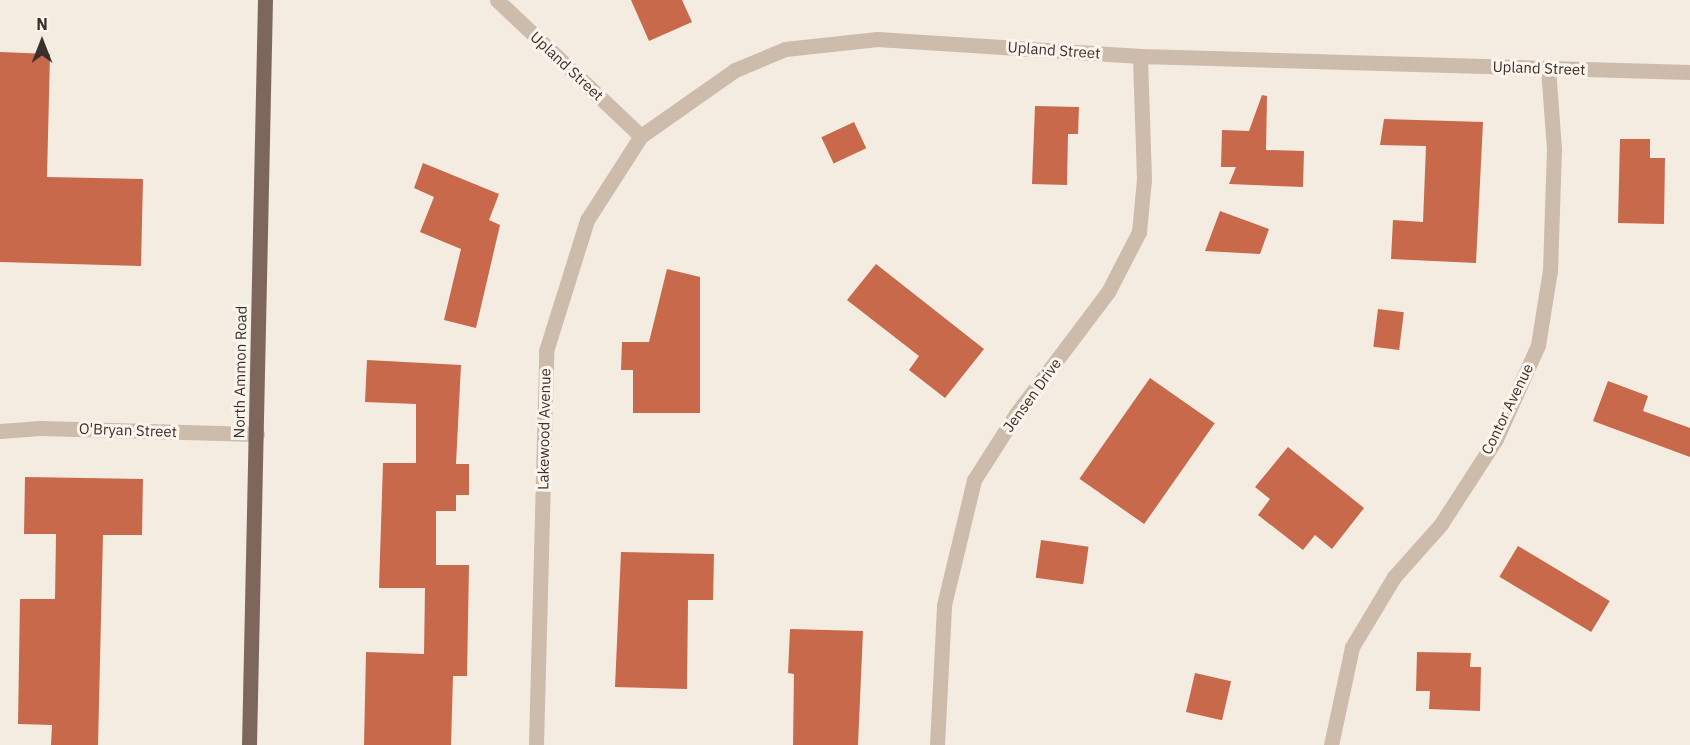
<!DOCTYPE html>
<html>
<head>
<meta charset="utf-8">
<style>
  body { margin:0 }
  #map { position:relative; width:1690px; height:745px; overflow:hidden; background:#f4ebe1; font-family:"IBM Plex Sans",sans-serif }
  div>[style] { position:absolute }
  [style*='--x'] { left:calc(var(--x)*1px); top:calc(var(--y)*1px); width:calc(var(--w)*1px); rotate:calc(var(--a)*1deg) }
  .building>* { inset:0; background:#c8694b; transform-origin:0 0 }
  .minor>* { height:15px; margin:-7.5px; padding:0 7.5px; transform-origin:7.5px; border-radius:7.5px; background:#cdbbac }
  .major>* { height:15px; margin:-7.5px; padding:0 7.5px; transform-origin:7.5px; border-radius:7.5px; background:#7d675c }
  span { translate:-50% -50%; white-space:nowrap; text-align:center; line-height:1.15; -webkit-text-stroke:6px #fbf5ee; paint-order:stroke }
  .street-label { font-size:15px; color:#3b302b }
  .north { position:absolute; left:12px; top:12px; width:60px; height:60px; -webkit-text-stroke:4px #fbf5ee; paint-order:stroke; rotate:0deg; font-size:16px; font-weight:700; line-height:24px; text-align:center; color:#3b302b }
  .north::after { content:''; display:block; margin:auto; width:21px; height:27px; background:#3b302b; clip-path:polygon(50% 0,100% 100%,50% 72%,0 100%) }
</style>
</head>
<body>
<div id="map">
  <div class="building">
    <div style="clip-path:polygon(631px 0,682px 0,692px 22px,649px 41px)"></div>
    <div style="clip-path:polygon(0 52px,50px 54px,47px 177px,143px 179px,141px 266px,0 262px)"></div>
    <div style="clip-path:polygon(1262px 95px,1267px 96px,1266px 150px,1304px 151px,1303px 187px,1229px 184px,1236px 167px,1221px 167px,1222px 130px,1249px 131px)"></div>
    <div style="clip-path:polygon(1035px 106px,1079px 107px,1078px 134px,1068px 134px,1067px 185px,1032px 184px)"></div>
    <div style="clip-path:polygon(1384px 119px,1483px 122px,1476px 263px,1391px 259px,1393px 220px,1423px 222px,1426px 146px,1380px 145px)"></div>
    <div style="left:854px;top:122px;width:29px;height:36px;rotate:65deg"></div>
    <div style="clip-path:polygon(1620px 139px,1650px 139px,1650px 158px,1665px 158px,1664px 224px,1618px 223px)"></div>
    <div style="clip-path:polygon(423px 163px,499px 194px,489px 220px,500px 225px,476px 328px,444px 320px,461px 249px,420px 232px,434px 197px,414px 188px)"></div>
    <div style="clip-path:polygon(1220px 211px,1269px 229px,1260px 254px,1205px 251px)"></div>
    <div style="clip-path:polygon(876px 264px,984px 349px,945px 398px,909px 370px,919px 356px,847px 300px)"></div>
    <div style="clip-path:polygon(667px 269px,700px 277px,700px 413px,633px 413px,633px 370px,621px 370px,622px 342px,649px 342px)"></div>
    <div style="left:1378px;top:309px;width:26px;height:38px;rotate:7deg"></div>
    <div style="clip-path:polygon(367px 360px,461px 365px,456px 464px,469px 464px,469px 495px,456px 495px,456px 511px,436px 511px,436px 565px,469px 565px,467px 676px,453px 676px,451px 745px,364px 745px,366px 652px,424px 654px,425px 588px,379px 588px,383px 463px,416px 463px,416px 404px,365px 402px)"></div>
    <div style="left:1150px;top:378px;width:79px;height:123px;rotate:35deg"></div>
    <div style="clip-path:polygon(1608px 381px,1648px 396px,1643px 411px,1690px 428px,1690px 457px,1593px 421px)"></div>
    <div style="clip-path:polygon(1288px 447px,1364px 508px,1332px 549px,1315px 535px,1303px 550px,1258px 515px,1270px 499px,1255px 487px)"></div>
    <div style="clip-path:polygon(25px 477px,143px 479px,142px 535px,103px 535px,98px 745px,51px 745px,52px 725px,18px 724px,20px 599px,55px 599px,56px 534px,24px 534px)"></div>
    <div style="left:1041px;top:540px;width:48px;height:38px;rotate:8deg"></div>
    <div style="left:1518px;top:546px;width:107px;height:36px;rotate:31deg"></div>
    <div style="clip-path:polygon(621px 552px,714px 554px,713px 600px,688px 600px,687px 689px,615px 687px)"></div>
    <div style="clip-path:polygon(790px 629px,863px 631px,858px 745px,793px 745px,794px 674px,788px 673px)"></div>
    <div style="clip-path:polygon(1417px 652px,1471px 653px,1470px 667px,1481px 667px,1480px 711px,1429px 709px,1430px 691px,1416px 691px)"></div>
    <div style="left:1195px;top:673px;width:37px;height:40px;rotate:13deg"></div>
  </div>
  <div class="minor">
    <div style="--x:497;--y:0;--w:198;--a:43.4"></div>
    <div style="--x:0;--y:431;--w:40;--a:-4.3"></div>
    <div style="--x:40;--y:428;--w:217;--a:1.6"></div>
    <div style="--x:536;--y:745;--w:394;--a:-88.5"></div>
    <div style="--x:546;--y:351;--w:137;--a:-72.6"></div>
    <div style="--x:587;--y:220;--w:100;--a:-57.3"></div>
    <div style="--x:641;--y:136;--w:115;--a:-35.1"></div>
    <div style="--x:735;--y:70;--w:54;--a:-22.8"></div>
    <div style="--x:785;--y:49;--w:93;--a:-6.2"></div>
    <div style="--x:877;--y:39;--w:264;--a:3.7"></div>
    <div style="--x:1140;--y:56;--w:550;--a:1.67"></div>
    <div style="--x:937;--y:745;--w:140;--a:-87.1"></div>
    <div style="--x:944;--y:605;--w:129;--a:-76.5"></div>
    <div style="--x:974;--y:480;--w:78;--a:-57.5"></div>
    <div style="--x:1016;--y:414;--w:153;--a:-53"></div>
    <div style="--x:1108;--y:292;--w:68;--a:-62.7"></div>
    <div style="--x:1139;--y:232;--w:53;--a:-84.6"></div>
    <div style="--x:1144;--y:179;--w:123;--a:-91.9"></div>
    <div style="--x:1331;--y:745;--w:100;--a:-77.9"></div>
    <div style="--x:1352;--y:647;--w:82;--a:-59"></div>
    <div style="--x:1394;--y:577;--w:71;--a:-48.4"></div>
    <div style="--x:1441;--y:524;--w:101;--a:-57.1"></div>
    <div style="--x:1496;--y:439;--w:103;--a:-65.9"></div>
    <div style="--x:1538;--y:345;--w:76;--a:-80.9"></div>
    <div style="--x:1550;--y:270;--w:121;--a:-88.1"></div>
    <div style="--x:1554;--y:149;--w:81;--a:-94.2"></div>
  </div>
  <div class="major">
    <div style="--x:249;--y:745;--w:745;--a:-88.77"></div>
  </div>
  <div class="street-label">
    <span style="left:1054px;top:50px;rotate:4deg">Upland Street</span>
    <span style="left:567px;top:66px;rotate:43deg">Upland Street</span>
    <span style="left:1539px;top:68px;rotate:2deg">Upland Street</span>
    <span style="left:240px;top:372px;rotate:-89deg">North Ammon Road</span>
    <span style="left:1032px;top:395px;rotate:-54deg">Jensen Drive</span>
    <span style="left:1507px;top:409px;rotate:-64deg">Contor Avenue</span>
    <span style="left:544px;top:429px;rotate:-89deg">Lakewood Avenue</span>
    <span style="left:128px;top:430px;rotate:2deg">O'Bryan Street</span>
  </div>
  <div class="north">N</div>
</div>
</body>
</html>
